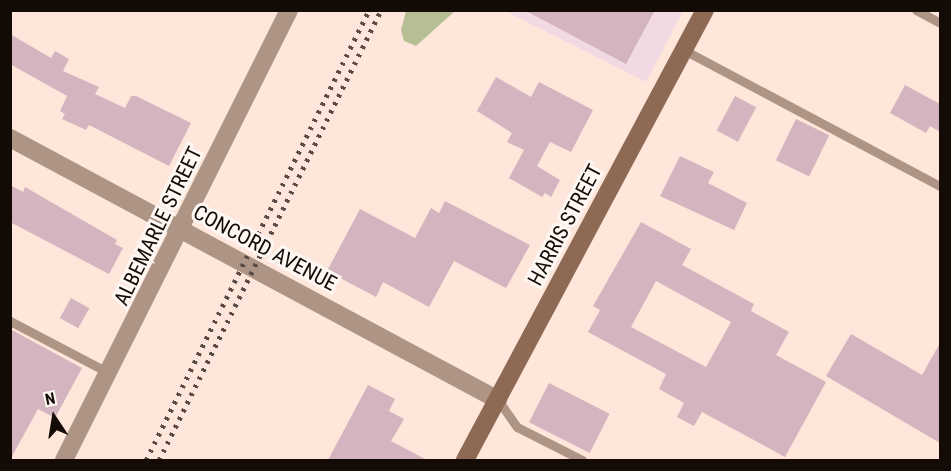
<!DOCTYPE html>
<html>
<head>
<meta charset="utf-8">
<style>
  body { margin:0 }
  #map { position:relative; width:951px; height:471px; overflow:hidden; background:#fee6da; font-family:"Roboto Condensed",sans-serif }
  div>[style] { position:absolute }
  [style*='--x'] { left:calc(var(--x)*1px); top:calc(var(--y)*1px); width:calc(var(--w)*1px); rotate:calc(var(--a)*1deg) }
  .commercial>* { inset:0; background:#f2dae5 }
  .green>* { inset:0; background:#b6be93 }
  .building>* { inset:0; background:#d4b4bf; transform-origin:0 0 }
  .lane>* { height:9px; margin:-4.5px; padding:0 4.5px; transform-origin:4.5px; border-radius:4.5px; background:#ad9485 }
  .street>* { height:18px; margin:-9px; padding:0 9px; transform-origin:9px; border-radius:9px; background:#ad9485 }
  .secondary>* { height:18px; margin:-9px; padding:0 9px; transform-origin:9px; border-radius:9px; background:#8e6a54 }
  .rail>* { height:4.5px; margin-top:-2.25px; transform-origin:0; background:repeating-linear-gradient(90deg,#594b45 0 3px,transparent 0 9px) }
  span { translate:-50% -50%; white-space:nowrap; text-align:center; line-height:1.15; -webkit-text-stroke:6px #fef7f4; paint-order:stroke }
  .street-label { font-size:21px; color:#140a06 }
  .frame { position:absolute; inset:0; border:12px solid #140a06; pointer-events:none }
  .north { position:absolute; left:24px; top:387px; width:60px; height:60px; -webkit-text-stroke:4px #fef7f4; paint-order:stroke; rotate:348deg; font-size:16px; font-weight:700; line-height:24px; text-align:center; color:#140a06 }
  .north::after { content:''; display:block; margin:auto; width:21px; height:27px; background:#140a06; clip-path:polygon(50% 0,100% 100%,50% 72%,0 100%) }
</style>
</head>
<body>
<div id="map">
  <div class="commercial">
    <div style="clip-path:polygon(505px 11px,683px 11px,646px 82px)"></div>
  </div>
  <div class="green">
    <div style="clip-path:polygon(406px 11px,406px 10px,455px 11px,416px 46px,404px 41px,401px 30px)"></div>
  </div>
  <div class="building">
    <div style="clip-path:polygon(524px 10px,655px 10px,626px 64px)"></div>
    <div style="clip-path:polygon(10px 34px,51px 58px,55px 51px,69px 59px,63px 71px,99px 87px,95px 94px,125px 108px,131px 96px,136px 96px,191px 123px,169px 166px,89px 125px,86px 130px,62px 119px,65px 114px,60px 111px,67px 96px,10px 64px)"></div>
    <div style="clip-path:polygon(496px 77px,531px 97px,539px 82px,593px 110px,571px 152px,550px 142px,537px 166px,560px 180px,551px 197px,545px 193px,542px 197px,509px 178px,524px 150px,507px 142px,512px 133px,477px 111px)"></div>
    <div style="clip-path:polygon(905px 85px,940px 104px,940px 132px,930px 126px,926px 133px,890px 113px)"></div>
    <div style="left:735px;top:96px;width:24px;height:39px;rotate:28deg"></div>
    <div style="left:796px;top:119px;width:37px;height:46px;rotate:26deg"></div>
    <div style="clip-path:polygon(680px 156px,714px 172px,708px 183px,747px 203px,734px 230px,660px 196px)"></div>
    <div style="clip-path:polygon(10px 185px,23px 192px,25px 187px,117px 240px,115px 244px,123px 248px,109px 274px,10px 222px)"></div>
    <div style="clip-path:polygon(445px 201px,530px 245px,506px 288px,454px 261px,429px 307px,383px 282px,376px 297px,327px 271px,360px 209px,415px 238px,431px 208px,439px 213px)"></div>
    <div style="clip-path:polygon(evenodd,641px 222px,691px 249px,682px 265px,754px 304px,751px 311px,789px 332px,776px 355px,826px 382px,785px 457px,702px 412px,694px 426px,677px 417px,684px 403px,659px 389px,666px 374px,588px 332px,600px 310px,593px 306px,641px 222px,656px 281px,731px 322px,706px 367px,631px 327px,656px 281px)"></div>
    <div style="left:71px;top:298px;width:21px;height:23px;rotate:29deg"></div>
    <div style="clip-path:polygon(10px 329px,82px 368px,55px 418px,38px 409px,10px 460px)"></div>
    <div style="clip-path:polygon(851px 334px,922px 375px,940px 343px,940px 443px,826px 376px)"></div>
    <div style="left:549px;top:383px;width:68px;height:44px;rotate:27deg"></div>
    <div style="clip-path:polygon(368px 385px,395px 399px,389px 411px,404px 419px,391px 441px,427px 460px,328px 460px)"></div>
  </div>
  <div class="lane">
    <div style="--x:916;--y:10;--w:27;--a:28"></div>
    <div style="--x:684;--y:50;--w:290;--a:28"></div>
    <div style="--x:10;--y:321;--w:112;--a:27.7"></div>
    <div style="--x:498;--y:400;--w:33;--a:55"></div>
    <div style="--x:517;--y:427;--w:73;--a:26.9"></div>
  </div>
  <div class="street">
    <div style="--x:10;--y:138;--w:554;--a:28.23"></div>
    <div style="--x:64;--y:460;--w:503;--a:-63.43"></div>
  </div>
  <div class="secondary">
    <div style="--x:465;--y:460;--w:510;--a:-61.93"></div>
  </div>
  <div class="rail">
    <div style="--x:146;--y:460;--w:502;--a:-63.64"></div>
    <div style="--x:159;--y:460;--w:502;--a:-63.74"></div>
  </div>
  <div class="street-label">
    <span style="left:565px;top:225px;rotate:-62deg">HARRIS STREET</span>
    <span style="left:158px;top:226px;rotate:-64deg">ALBEMARLE STREET</span>
    <span style="left:265px;top:248px;rotate:28deg">CONCORD AVENUE</span>
  </div>
  <div class="frame"></div>
  <div class="north">N</div>
</div>
</body>
</html>
